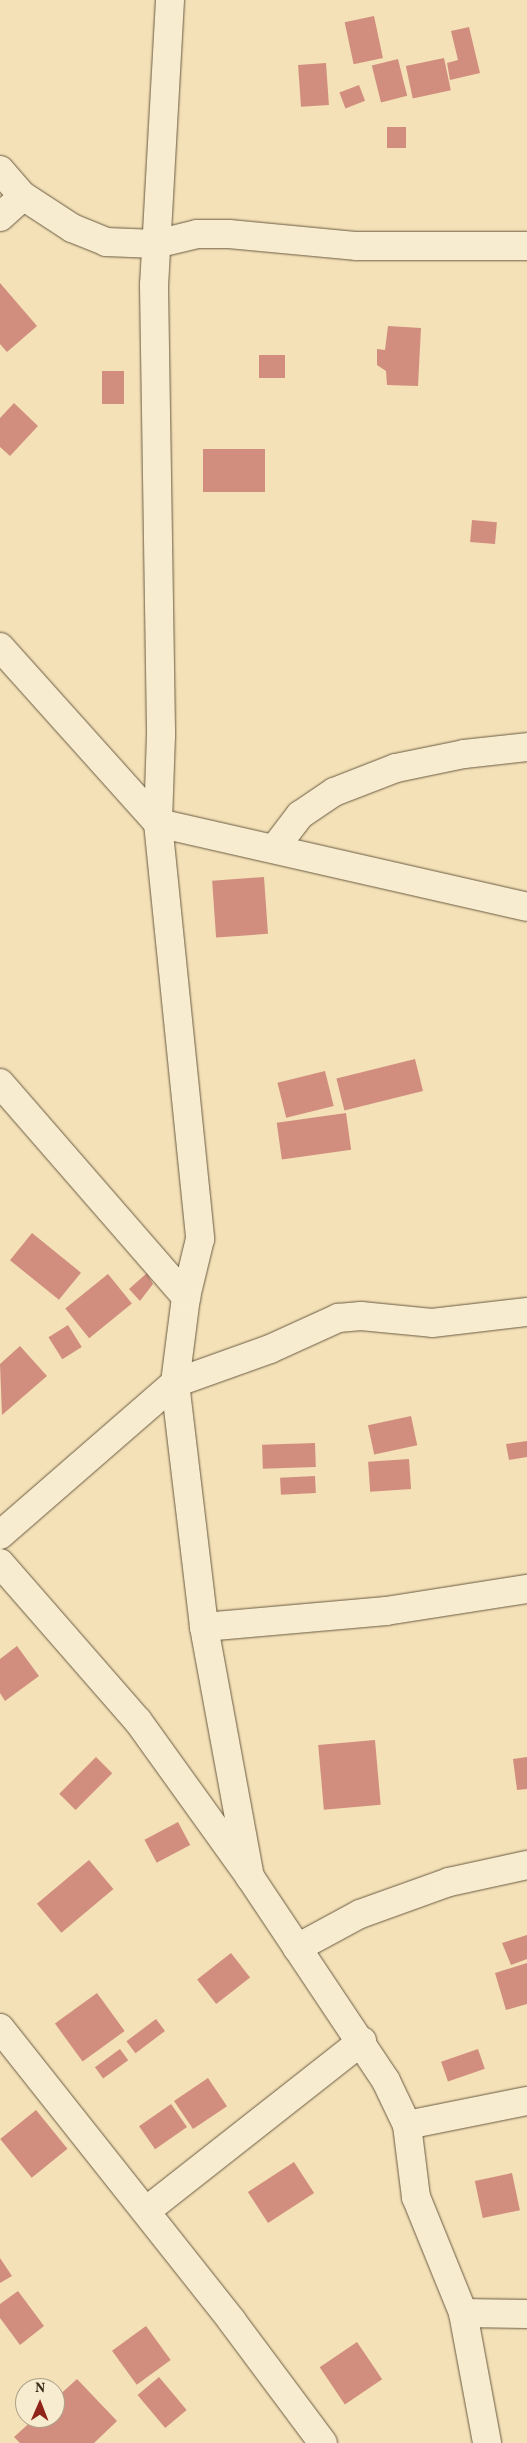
<!DOCTYPE html>
<html>
<head>
<meta charset="utf-8">
<style>
  body { margin:0 }
  #map { position:relative; width:527px; height:2443px; overflow:hidden; background:#f4e1b7; font-family:Vollkorn,serif }
  div>[style] { position:absolute }
  [style*='--x'] { left:calc(var(--x)*1px); top:calc(var(--y)*1px); width:calc(var(--w)*1px); rotate:calc(var(--a)*1deg) }
  .building>* { inset:0; background:#d18e7e; transform-origin:0 0 }
  .roads { filter:drop-shadow(0 0 1px #6a5b43) drop-shadow(0 0 1px #6a5b43) }
  .street>* { height:28px; margin:-14px; padding:0 14px; transform-origin:14px; border-radius:14px; background:#f8ecd0 }
  span { translate:-50% -50%; white-space:nowrap; text-align:center; line-height:1.15; -webkit-text-stroke:4px #f8ecd0; paint-order:stroke }
  .north { position:absolute; left:15px; top:2378px; width:50px; height:50px; box-sizing:border-box; background:#f8ecd0; border:1px solid #ada088; border-radius:50%; rotate:1deg; font-size:14px; font-weight:700; line-height:20px; text-align:center; color:#3c2e1c }
  .north::after { content:''; display:block; margin:auto; width:18px; height:22px; background:#8f2418; clip-path:polygon(50% 0,100% 100%,50% 72%,0 100%) }
</style>
</head>
<body>
<div id="map">
  <div class="building">
    <div style="left:374px;top:16px;width:43px;height:30px;rotate:78deg"></div>
    <div style="clip-path:polygon(469px 27px,480px 73px,450px 80px,447px 63px,458px 60px,451px 31px)"></div>
    <div style="left:444px;top:58px;width:33px;height:39px;rotate:78deg"></div>
    <div style="left:398px;top:59px;width:38px;height:27px;rotate:76deg"></div>
    <div style="left:326px;top:63px;width:42px;height:28px;rotate:86deg"></div>
    <div style="left:359px;top:85px;width:17px;height:21px;rotate:69deg"></div>
    <div style="left:387px;top:127px;width:19px;height:21px"></div>
    <div style="clip-path:polygon(0 283px,37px 326px,7px 352px,0 344px)"></div>
    <div style="clip-path:polygon(388px 326px,421px 328px,418px 386px,387px 385px,386px 371px,377px 365px,377px 349px,385px 350px)"></div>
    <div style="left:259px;top:355px;width:26px;height:23px"></div>
    <div style="left:102px;top:371px;width:22px;height:33px"></div>
    <div style="clip-path:polygon(14px 403px,38px 426px,10px 456px,0 447px,0 418px)"></div>
    <div style="left:203px;top:449px;width:62px;height:43px"></div>
    <div style="left:472px;top:520px;width:25px;height:22px;rotate:5deg"></div>
    <div style="left:264px;top:877px;width:57px;height:52px;rotate:86deg"></div>
    <div style="left:415px;top:1059px;width:33px;height:81px;rotate:76deg"></div>
    <div style="left:325px;top:1071px;width:36px;height:49px;rotate:76deg"></div>
    <div style="left:346px;top:1113px;width:37px;height:70px;rotate:82deg"></div>
    <div style="left:32px;top:1233px;width:63px;height:35px;rotate:39deg"></div>
    <div style="clip-path:polygon(147px 1273px,153px 1284px,140px 1301px,129px 1289px)"></div>
    <div style="left:108px;top:1274px;width:38px;height:55px;rotate:51deg"></div>
    <div style="left:68px;top:1325px;width:26px;height:23px;rotate:58deg"></div>
    <div style="clip-path:polygon(20px 1346px,47px 1376px,2px 1415px,0 1364px)"></div>
    <div style="left:411px;top:1416px;width:30px;height:44px;rotate:78deg"></div>
    <div style="clip-path:polygon(527px 1441px,527px 1457px,509px 1460px,506px 1444px)"></div>
    <div style="left:315px;top:1443px;width:24px;height:53px;rotate:88deg"></div>
    <div style="left:409px;top:1459px;width:30px;height:41px;rotate:86deg"></div>
    <div style="left:315px;top:1476px;width:17px;height:35px;rotate:87deg"></div>
    <div style="clip-path:polygon(17px 1646px,39px 1676px,5px 1701px,0 1693px,0 1659px)"></div>
    <div style="left:375px;top:1740px;width:65px;height:57px;rotate:85deg"></div>
    <div style="left:96px;top:1757px;width:23px;height:52px;rotate:45deg"></div>
    <div style="clip-path:polygon(527px 1757px,527px 1789px,517px 1790px,513px 1759px)"></div>
    <div style="left:178px;top:1822px;width:26px;height:38px;rotate:62deg"></div>
    <div style="left:89px;top:1860px;width:38px;height:68px;rotate:50deg"></div>
    <div style="clip-path:polygon(527px 1935px,527px 1959px,511px 1965px,502px 1943px)"></div>
    <div style="left:231px;top:1953px;width:31px;height:43px;rotate:52deg"></div>
    <div style="clip-path:polygon(527px 1963px,527px 2004px,506px 2010px,495px 1973px)"></div>
    <div style="left:97px;top:1993px;width:47px;height:52px;rotate:54deg"></div>
    <div style="left:156px;top:2019px;width:15px;height:37px;rotate:53deg"></div>
    <div style="left:120px;top:2049px;width:14px;height:31px;rotate:54deg"></div>
    <div style="left:478px;top:2049px;width:21px;height:39px;rotate:71deg"></div>
    <div style="left:208px;top:2078px;width:34px;height:41px;rotate:56deg"></div>
    <div style="left:171px;top:2104px;width:28px;height:39px;rotate:55deg"></div>
    <div style="left:36px;top:2110px;width:50px;height:46px;rotate:51deg"></div>
    <div style="left:294px;top:2162px;width:37px;height:55px;rotate:57deg"></div>
    <div style="left:512px;top:2173px;width:38px;height:38px;rotate:78deg"></div>
    <div style="clip-path:polygon(0 2258px,12px 2276px,0 2283px)"></div>
    <div style="clip-path:polygon(18px 2291px,44px 2326px,20px 2345px,0 2318px,0 2304px)"></div>
    <div style="left:146px;top:2326px;width:42px;height:42px;rotate:54deg"></div>
    <div style="left:357px;top:2342px;width:45px;height:45px;rotate:56deg"></div>
    <div style="left:159px;top:2377px;width:43px;height:28px;rotate:50deg"></div>
    <div style="clip-path:polygon(77px 2379px,117px 2421px,94px 2443px,20px 2443px,14px 2437px,35px 2418px,55px 2418px,55px 2399px)"></div>
  </div>
  <div class="roads">
    <div class="street">
      <div style="--x:170;--y:0;--w:285;--a:93.2"></div>
      <div style="--x:154;--y:285;--w:450;--a:89.1"></div>
      <div style="--x:161;--y:735;--w:88;--a:92"></div>
      <div style="--x:158;--y:823;--w:418;--a:84.2"></div>
      <div style="--x:200;--y:1239;--w:60;--a:103.6"></div>
      <div style="--x:186;--y:1297;--w:87;--a:97.3"></div>
      <div style="--x:175;--y:1383;--w:246;--a:83.2"></div>
      <div style="--x:204;--y:1627;--w:254;--a:79.6"></div>
      <div style="--x:0;--y:170;--w:35;--a:49"></div>
      <div style="--x:23;--y:196;--w:59;--a:33.1"></div>
      <div style="--x:72;--y:228;--w:37;--a:22"></div>
      <div style="--x:106;--y:242;--w:50;--a:2.3"></div>
      <div style="--x:156;--y:244;--w:42;--a:-13.7"></div>
      <div style="--x:197;--y:234;--w:32;--a:0"></div>
      <div style="--x:229;--y:234;--w:129;--a:5.4"></div>
      <div style="--x:357;--y:246;--w:170;--a:0"></div>
      <div style="--x:0;--y:217;--w:31;--a:-42"></div>
      <div style="--x:0;--y:647;--w:237;--a:48.1"></div>
      <div style="--x:158;--y:823;--w:378;--a:12.8"></div>
      <div style="--x:274;--y:849;--w:43;--a:-52.6"></div>
      <div style="--x:300;--y:815;--w:41;--a:-34.1"></div>
      <div style="--x:334;--y:792;--w:66;--a:-21.2"></div>
      <div style="--x:396;--y:768;--w:69;--a:-11.6"></div>
      <div style="--x:464;--y:754;--w:63;--a:-6.3"></div>
      <div style="--x:0;--y:1083;--w:284;--a:49"></div>
      <div style="--x:0;--y:1535;--w:232;--a:-41"></div>
      <div style="--x:175;--y:1383;--w:101;--a:-19.7"></div>
      <div style="--x:270;--y:1349;--w:75;--a:-24.5"></div>
      <div style="--x:338;--y:1318;--w:23;--a:-5"></div>
      <div style="--x:361;--y:1316;--w:71;--a:5.6"></div>
      <div style="--x:432;--y:1323;--w:96;--a:-6.6"></div>
      <div style="--x:0;--y:1563;--w:210;--a:48.9"></div>
      <div style="--x:138;--y:1721;--w:192;--a:54.3"></div>
      <div style="--x:250;--y:1877;--w:245;--a:56.3"></div>
      <div style="--x:386;--y:2081;--w:49;--a:64.5"></div>
      <div style="--x:407;--y:2125;--w:73;--a:82.9"></div>
      <div style="--x:416;--y:2197;--w:125;--a:67.9"></div>
      <div style="--x:463;--y:2313;--w:132;--a:79.5"></div>
      <div style="--x:204;--y:1627;--w:183;--a:-5"></div>
      <div style="--x:386;--y:1611;--w:143;--a:-8.9"></div>
      <div style="--x:297;--y:1948;--w:72;--a:-28.4"></div>
      <div style="--x:360;--y:1914;--w:95;--a:-19.8"></div>
      <div style="--x:449;--y:1882;--w:80;--a:-12.3"></div>
      <div style="--x:0;--y:2028;--w:374;--a:51.6"></div>
      <div style="--x:232;--y:2321;--w:152;--a:53.3"></div>
      <div style="--x:407;--y:2125;--w:122;--a:-11.3"></div>
      <div style="--x:146;--y:2211;--w:275;--a:-38.2"></div>
      <div style="--x:463;--y:2313;--w:64;--a:0.9"></div>
    </div>
  </div>
  <div class="north">N</div>
</div>
</body>
</html>
